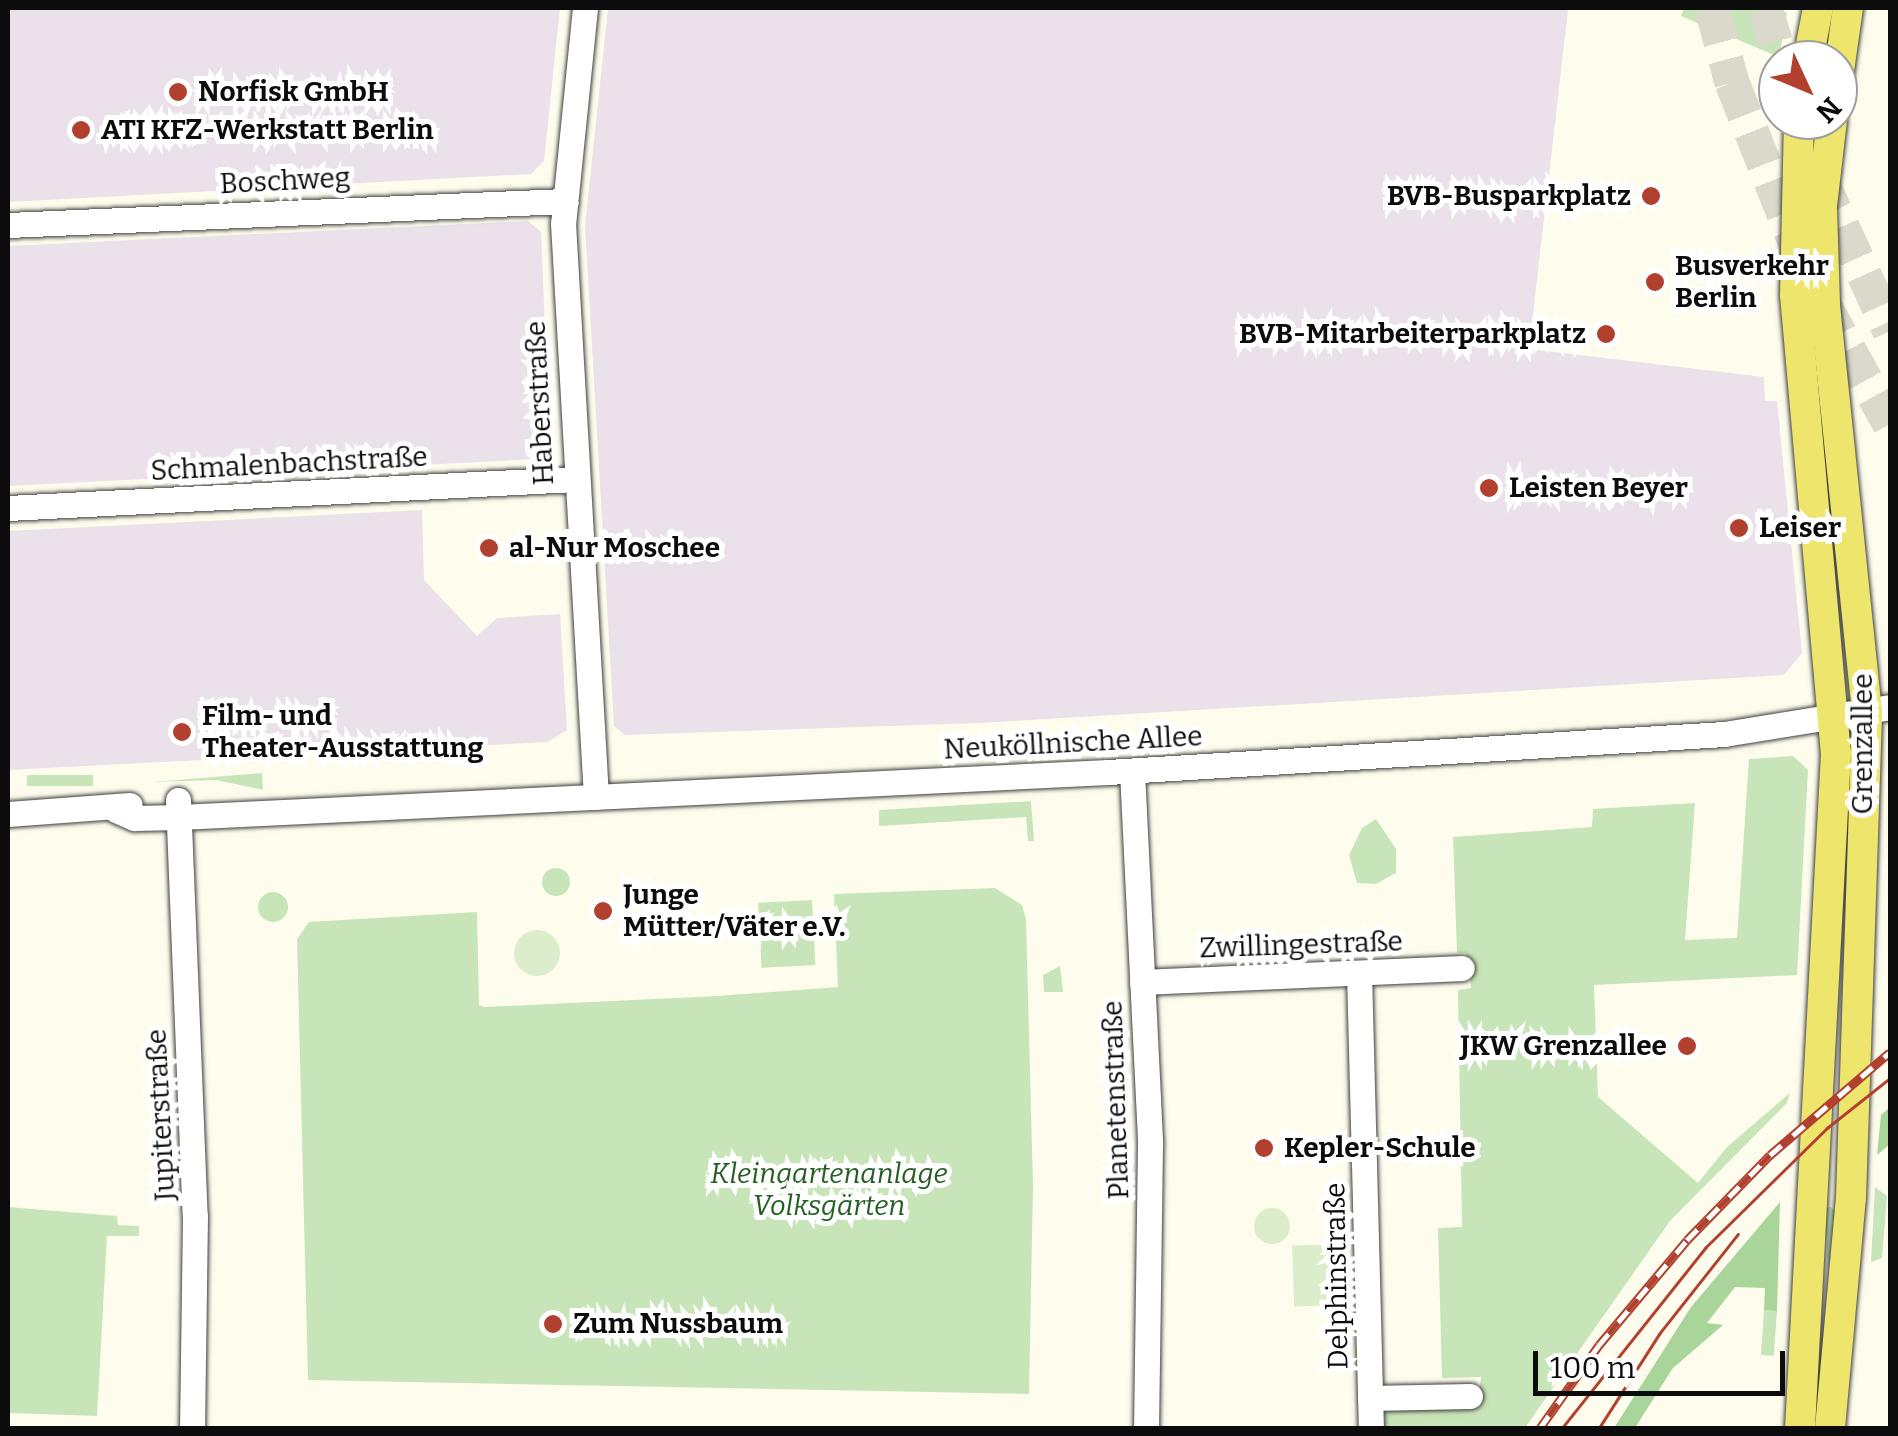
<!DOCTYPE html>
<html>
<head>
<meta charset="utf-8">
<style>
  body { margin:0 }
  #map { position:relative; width:1898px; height:1436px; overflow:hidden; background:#fefded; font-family:Bitter,serif }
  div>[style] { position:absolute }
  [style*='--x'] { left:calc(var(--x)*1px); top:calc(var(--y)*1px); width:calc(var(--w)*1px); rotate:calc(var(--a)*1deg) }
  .industrial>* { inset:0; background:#eae1ea }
  .green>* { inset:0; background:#c8e5b9; transform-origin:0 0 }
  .round { border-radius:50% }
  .forest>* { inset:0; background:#aad59a }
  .pitch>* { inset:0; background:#dbedca; transform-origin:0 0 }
  .highway-tunnel>* { height:35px; margin-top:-17.5px; transform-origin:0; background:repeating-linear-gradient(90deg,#dad9cb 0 35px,transparent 0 53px) }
  .roads { filter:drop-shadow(0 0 2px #3f3f3f) drop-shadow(0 0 2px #3f3f3f) }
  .minor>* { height:25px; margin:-12.5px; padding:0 12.5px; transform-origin:12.5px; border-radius:12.5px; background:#fff }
  .major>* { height:30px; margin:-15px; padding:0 15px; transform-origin:15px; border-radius:15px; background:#eee56d }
  .tram>* { height:2.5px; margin:-1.25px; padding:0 1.25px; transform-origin:1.25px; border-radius:1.25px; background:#b1402f }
  .rail>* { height:9px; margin-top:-4.5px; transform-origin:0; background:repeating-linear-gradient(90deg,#fff 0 15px,#b1402f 0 30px); box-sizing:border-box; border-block:2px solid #b1402f }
  .dots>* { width:28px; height:28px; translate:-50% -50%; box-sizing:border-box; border:5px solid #fff; border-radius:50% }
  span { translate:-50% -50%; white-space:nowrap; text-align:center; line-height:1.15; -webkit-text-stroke:10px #fff; paint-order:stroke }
  .poi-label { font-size:28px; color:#0c0c0c; font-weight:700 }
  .left { translate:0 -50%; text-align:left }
  .right { translate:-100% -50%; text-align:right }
  .street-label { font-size:28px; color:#0c0c0c }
  .park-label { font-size:28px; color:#245e22; font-style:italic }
  .frame { position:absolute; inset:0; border:10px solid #0c0c0c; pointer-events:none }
  .north { position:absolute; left:1758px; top:40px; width:100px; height:100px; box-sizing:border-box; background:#fff; border:2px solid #9e9e9e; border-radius:50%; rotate:134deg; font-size:28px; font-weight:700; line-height:40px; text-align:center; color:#0c0c0c }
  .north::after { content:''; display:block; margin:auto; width:35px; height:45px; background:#b1402f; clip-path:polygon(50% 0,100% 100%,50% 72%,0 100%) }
  .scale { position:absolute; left:1533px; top:1351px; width:252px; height:45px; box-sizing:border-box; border:5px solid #0c0c0c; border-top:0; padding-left:12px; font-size:30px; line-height:35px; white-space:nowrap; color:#0c0c0c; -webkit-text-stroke:8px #fff; paint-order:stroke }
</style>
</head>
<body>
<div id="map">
  <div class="industrial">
    <div style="clip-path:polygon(8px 8px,560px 8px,544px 161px,531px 174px,8px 202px)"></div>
    <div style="clip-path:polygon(608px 8px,1568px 10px,1529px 349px,1764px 377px,1765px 401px,1777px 401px,1802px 653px,1784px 675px,980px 723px,625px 735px,614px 726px,585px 226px)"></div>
    <div style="clip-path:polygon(528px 221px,541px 232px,550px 445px,539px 459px,8px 486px,8px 246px)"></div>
    <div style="clip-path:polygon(422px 510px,424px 580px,477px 636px,497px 618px,560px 614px,567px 730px,548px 742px,8px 770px,8px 531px)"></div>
  </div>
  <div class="green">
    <div style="clip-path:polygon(1684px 8px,1773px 8px,1787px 13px,1779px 57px,1681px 16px)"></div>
    <div style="clip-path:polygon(1793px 756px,1808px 770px,1797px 975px,1594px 985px,1598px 1097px,1698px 1183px,1727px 1147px,1790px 1093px,1787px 1103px,1670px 1221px,1525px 1428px,1381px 1428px,1381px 1409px,1478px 1405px,1481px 1377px,1442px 1378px,1438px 1228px,1462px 1227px,1458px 990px,1471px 988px,1466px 953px,1457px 953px,1453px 837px,1592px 827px,1593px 809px,1695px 803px,1685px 940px,1737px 938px,1749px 759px)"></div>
    <div style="clip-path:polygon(262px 773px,263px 790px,216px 780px,153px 782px)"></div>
    <div style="left:93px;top:775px;width:11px;height:66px;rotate:90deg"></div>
    <div style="clip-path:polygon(1031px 801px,1034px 841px,1028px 841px,1026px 817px,879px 826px,879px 810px)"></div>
    <div style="clip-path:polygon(1376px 819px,1396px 849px,1396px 873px,1376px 884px,1357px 883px,1349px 855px,1362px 828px)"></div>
    <div class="round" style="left:542px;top:868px;width:28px;height:28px"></div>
    <div style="clip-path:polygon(995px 888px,1022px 905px,1026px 919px,1033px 1187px,1029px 1394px,308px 1380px,297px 939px,309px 922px,477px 912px,479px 1005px,485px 1007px,717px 996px,838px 987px,834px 894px)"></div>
    <div class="round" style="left:258px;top:892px;width:30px;height:30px"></div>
    <div style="left:812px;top:900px;width:65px;height:54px;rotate:87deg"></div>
    <div style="clip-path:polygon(1060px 966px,1063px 992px,1044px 992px,1043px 975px)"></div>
    <div style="clip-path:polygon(1875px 1187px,1887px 1196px,1882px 1258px,1871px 1262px)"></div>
    <div style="clip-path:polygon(8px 1207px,117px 1216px,118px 1225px,139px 1226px,139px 1236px,107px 1236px,97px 1416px,8px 1413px)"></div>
    <div style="clip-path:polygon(1831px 1207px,1835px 1211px,1828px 1273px,1825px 1208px)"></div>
    <div style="left:1764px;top:1310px;width:13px;height:45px;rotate:4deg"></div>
  </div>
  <div class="forest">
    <div style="clip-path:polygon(1890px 1107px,1890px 1144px,1877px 1155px,1881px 1115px)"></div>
    <div style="clip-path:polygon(1780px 1202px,1777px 1311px,1764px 1310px,1765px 1288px,1735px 1287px,1707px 1323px,1723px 1325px,1673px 1368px,1635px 1428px,1614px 1428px,1691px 1307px)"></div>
  </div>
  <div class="pitch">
    <div class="round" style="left:514px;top:930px;width:46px;height:46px"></div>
    <div class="round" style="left:1254px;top:1208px;width:36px;height:36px"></div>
    <div style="left:1337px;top:1244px;width:61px;height:45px;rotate:88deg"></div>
  </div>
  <div class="highway-tunnel">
    <div style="--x:1712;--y:8;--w:77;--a:74.9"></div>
    <div style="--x:1732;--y:82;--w:187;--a:68.4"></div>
    <div style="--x:1765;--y:8;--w:54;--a:72.9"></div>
    <div style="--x:1820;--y:178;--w:168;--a:65.4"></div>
    <div style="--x:1823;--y:303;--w:138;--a:61"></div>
  </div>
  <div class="roads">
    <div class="minor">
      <div style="--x:585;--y:8;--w:216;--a:95.8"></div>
      <div style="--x:563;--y:223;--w:575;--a:86.71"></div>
      <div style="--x:8;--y:225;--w:558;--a:-2.47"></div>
      <div style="--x:8;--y:508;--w:567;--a:-2.93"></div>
      <div style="--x:1132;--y:771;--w:374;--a:87.2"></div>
      <div style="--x:1150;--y:1145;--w:283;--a:90.8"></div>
      <div style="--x:178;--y:800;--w:416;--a:87.7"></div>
      <div style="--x:195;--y:1216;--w:212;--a:90.8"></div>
      <div style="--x:116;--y:810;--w:20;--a:24"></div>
      <div style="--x:134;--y:818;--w:45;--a:-1.3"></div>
      <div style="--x:179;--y:817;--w:930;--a:-2.77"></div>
      <div style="--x:1108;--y:772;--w:617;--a:-3.53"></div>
      <div style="--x:1724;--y:734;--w:168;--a:-9.2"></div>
      <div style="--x:8;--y:814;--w:122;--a:-4.2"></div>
      <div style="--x:1359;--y:973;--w:455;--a:88.5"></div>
      <div style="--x:1142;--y:982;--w:320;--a:-2.5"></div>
      <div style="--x:1370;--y:1398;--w:100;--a:-1.1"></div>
    </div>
    <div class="major">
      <div style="--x:1808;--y:60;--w:53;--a:-79.1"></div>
      <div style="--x:1838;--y:78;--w:71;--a:-81.9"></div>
      <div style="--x:1799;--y:120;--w:175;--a:91.3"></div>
      <div style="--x:1795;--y:295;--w:460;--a:84.9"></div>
      <div style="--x:1836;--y:753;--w:676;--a:93.05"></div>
      <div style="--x:1830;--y:1428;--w:231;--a:-84.8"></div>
      <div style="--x:1851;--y:1198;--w:486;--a:-88.1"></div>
      <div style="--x:1867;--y:712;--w:410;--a:-95.9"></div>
      <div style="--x:1825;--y:304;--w:98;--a:-91.8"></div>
      <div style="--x:1822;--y:206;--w:87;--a:-83.4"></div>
    </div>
  </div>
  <div class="tram">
    <div style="--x:1562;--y:1428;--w:231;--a:-51.5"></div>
    <div style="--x:1706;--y:1247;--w:170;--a:-44.5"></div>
    <div style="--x:1827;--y:1128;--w:80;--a:-38.4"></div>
    <div style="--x:1599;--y:1428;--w:112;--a:-57.4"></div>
    <div style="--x:1659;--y:1334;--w:127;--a:-51.7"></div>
  </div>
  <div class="rail">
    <div style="--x:1540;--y:1428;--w:102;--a:-54.6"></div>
    <div style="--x:1599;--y:1345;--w:137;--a:-50"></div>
    <div style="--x:1687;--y:1240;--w:119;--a:-45.7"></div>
    <div style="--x:1770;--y:1155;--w:158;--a:-40.6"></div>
  </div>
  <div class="dots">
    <div style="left:178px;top:92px;background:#b1402f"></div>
    <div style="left:81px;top:130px;background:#b1402f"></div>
    <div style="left:1651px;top:196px;background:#b1402f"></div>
    <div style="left:1655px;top:282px;background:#b1402f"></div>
    <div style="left:1606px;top:334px;background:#b1402f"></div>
    <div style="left:1489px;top:488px;background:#b1402f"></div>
    <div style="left:1739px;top:528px;background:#b1402f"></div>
    <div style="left:489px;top:548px;background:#b1402f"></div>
    <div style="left:182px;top:732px;background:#b1402f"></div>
    <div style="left:603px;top:911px;background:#b1402f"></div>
    <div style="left:1687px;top:1046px;background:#b1402f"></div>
    <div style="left:1264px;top:1148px;background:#b1402f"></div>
    <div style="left:553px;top:1324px;background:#b1402f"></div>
  </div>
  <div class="poi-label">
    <span class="left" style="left:198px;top:92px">Norfisk GmbH</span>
    <span class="left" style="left:101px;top:130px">ATI KFZ-Werkstatt Berlin</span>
    <span class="right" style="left:1631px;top:196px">BVB-Busparkplatz</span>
    <span class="left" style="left:1675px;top:282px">Busverkehr<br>Berlin</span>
    <span class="right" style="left:1586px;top:334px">BVB-Mitarbeiterparkplatz</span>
    <span class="left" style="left:1509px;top:488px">Leisten Beyer</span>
    <span class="left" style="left:1759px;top:528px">Leiser</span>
    <span class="left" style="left:509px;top:548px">al-Nur Moschee</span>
    <span class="left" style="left:202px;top:732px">Film- und<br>Theater-Ausstattung</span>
    <span class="left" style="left:623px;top:911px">Junge<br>Mütter/Väter e.V.</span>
    <span class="right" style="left:1667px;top:1046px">JKW Grenzallee</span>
    <span class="left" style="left:1284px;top:1148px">Kepler-Schule</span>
    <span class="left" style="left:573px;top:1324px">Zum Nussbaum</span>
  </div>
  <div class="street-label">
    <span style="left:285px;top:181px;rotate:-3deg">Boschweg</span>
    <span style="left:540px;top:403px;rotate:-93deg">Haberstraße</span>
    <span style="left:289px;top:464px;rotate:-3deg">Schmalenbachstraße</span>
    <span style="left:1073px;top:743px;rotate:-3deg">Neuköllnische Allee</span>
    <span style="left:1863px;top:744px;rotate:-90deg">Grenzallee</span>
    <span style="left:1301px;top:945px;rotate:-2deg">Zwillingestraße</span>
    <span style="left:1116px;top:1100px;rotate:-92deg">Planetenstraße</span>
    <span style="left:161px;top:1115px;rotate:-93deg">Jupiterstraße</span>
    <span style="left:1337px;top:1276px;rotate:-91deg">Delphinstraße</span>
  </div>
  <div class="park-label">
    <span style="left:829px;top:1190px">Kleingartenanlage<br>Volksgärten</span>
  </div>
  <div class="frame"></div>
  <div class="north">N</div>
  <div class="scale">100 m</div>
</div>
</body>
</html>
